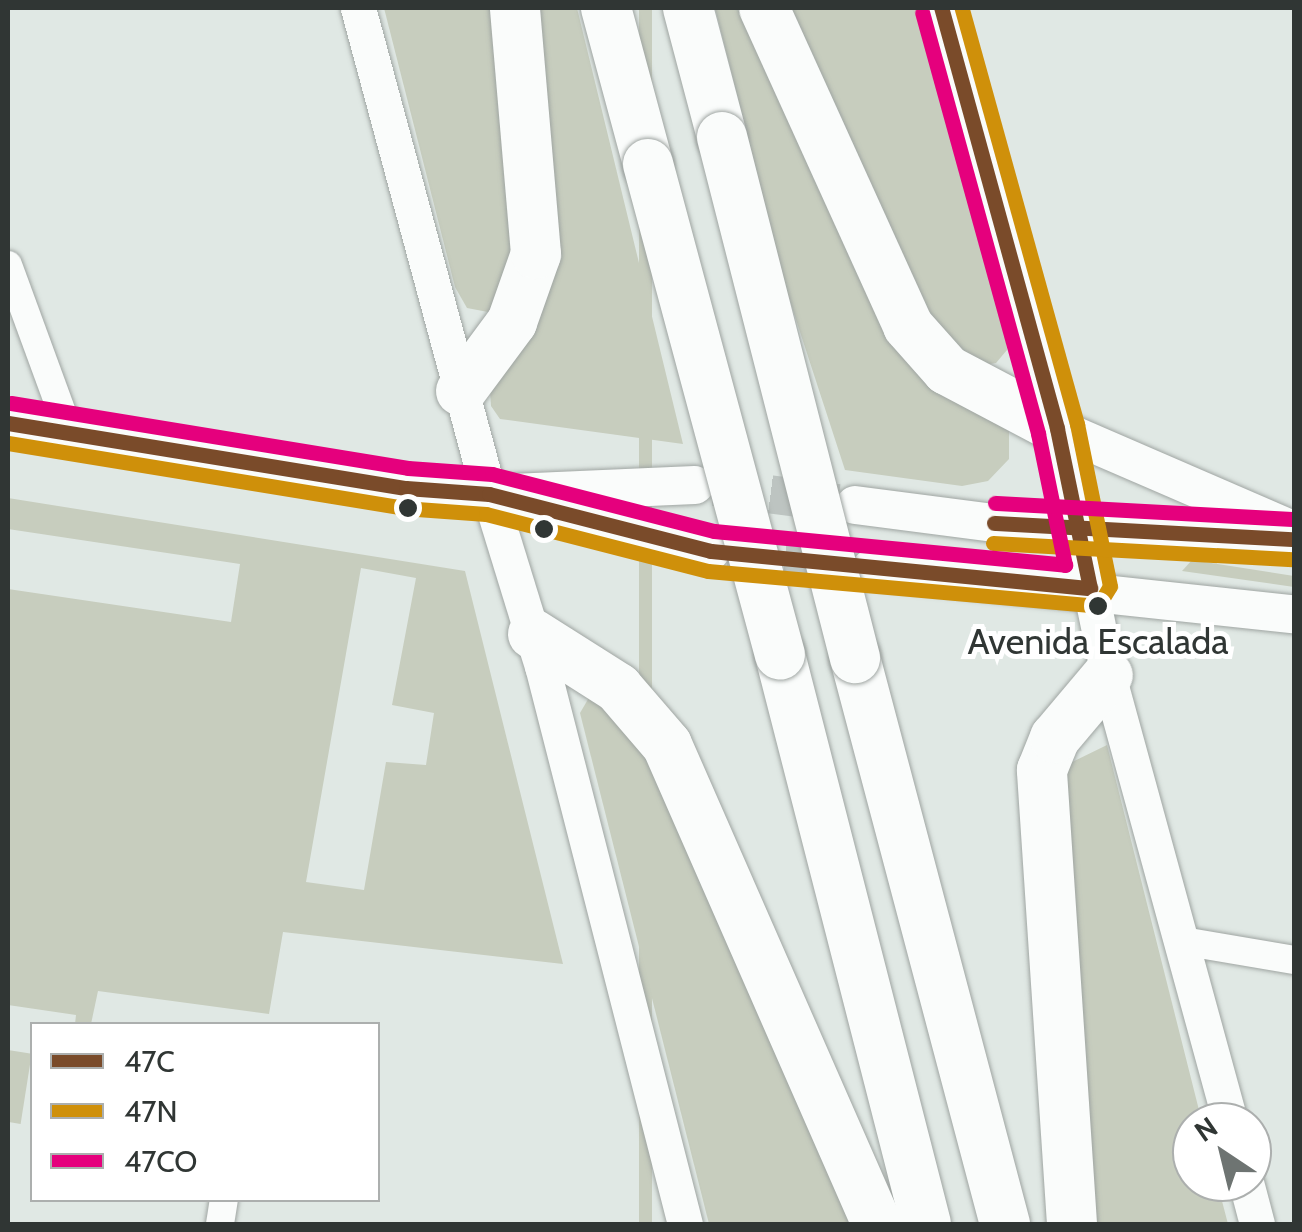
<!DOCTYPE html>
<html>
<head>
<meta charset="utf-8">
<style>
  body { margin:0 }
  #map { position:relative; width:1302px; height:1232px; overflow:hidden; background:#e0e8e4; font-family:Cabin,sans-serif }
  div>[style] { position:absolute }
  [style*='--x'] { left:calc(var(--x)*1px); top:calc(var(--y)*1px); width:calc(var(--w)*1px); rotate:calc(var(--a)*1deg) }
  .green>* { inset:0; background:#c7cdbe; transform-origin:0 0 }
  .secondary-tunnel>* { height:38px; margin-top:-19px; transform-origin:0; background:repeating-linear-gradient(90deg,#bdc4c1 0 38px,transparent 0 57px) }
  .roads { filter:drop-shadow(0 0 2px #9fa5a2) drop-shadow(0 0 2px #9fa5a2) }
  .minor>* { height:28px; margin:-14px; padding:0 14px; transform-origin:14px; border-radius:14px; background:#fafcfb }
  .tertiary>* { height:35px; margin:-17.5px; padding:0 17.5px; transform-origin:17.5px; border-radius:17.5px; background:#fafcfb }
  .secondary>* { height:38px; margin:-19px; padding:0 19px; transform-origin:19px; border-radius:19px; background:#fafcfb }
  .motorway>* { height:50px; margin:-25px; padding:0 25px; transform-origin:25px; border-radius:25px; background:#fafcfb }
  .bridges { filter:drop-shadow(0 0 2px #9fa5a2) drop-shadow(0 0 2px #9fa5a2) }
  .motorway-bridge>* { height:50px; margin:-25px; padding:0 25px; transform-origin:25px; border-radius:25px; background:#fafcfb }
  .bus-1>* { height:15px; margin:-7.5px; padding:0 7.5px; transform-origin:7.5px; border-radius:7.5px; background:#7a4b2a }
  .bus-2>* { height:15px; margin:-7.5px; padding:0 7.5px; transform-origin:7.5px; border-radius:7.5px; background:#cf900a }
  .bus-3>* { height:15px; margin:-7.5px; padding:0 7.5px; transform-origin:7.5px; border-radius:7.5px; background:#e5007d }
  .dots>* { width:28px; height:28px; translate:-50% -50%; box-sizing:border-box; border:5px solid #fff; border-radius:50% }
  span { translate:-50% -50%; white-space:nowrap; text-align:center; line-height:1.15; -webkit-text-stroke:10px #fff; paint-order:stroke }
  .bus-label { font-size:36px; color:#303634 }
  .frame { position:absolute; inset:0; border:10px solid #303634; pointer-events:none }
  .legend { position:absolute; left:30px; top:1022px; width:350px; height:180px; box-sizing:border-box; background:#fff; border:2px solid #acafae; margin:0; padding:12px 18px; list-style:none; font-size:30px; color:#303634 }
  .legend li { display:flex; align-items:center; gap:20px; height:50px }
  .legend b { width:50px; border:2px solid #acafae }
  .north { position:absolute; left:1172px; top:1102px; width:100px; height:100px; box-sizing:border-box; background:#fff; border:2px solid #acafae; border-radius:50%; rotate:325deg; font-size:28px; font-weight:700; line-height:40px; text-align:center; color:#303634 }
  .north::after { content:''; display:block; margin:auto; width:35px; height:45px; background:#6e7472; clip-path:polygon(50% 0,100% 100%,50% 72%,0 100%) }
</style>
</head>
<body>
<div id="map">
  <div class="green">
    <div style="clip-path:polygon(384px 8px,494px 8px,519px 257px,500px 303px,488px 312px,467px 308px,455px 287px)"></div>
    <div style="clip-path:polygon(522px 8px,577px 8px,683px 444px,500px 419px,491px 406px,490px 390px,510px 353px)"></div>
    <div style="left:639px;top:8px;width:13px;height:1258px"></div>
    <div style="clip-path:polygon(715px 8px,747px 8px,887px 324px,1009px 427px,1009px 459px,988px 481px,962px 486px,845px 470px,787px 292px)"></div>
    <div style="clip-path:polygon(779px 8px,920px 8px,1005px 321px,1007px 350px,996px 363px,978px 366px,937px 341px)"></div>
    <div style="clip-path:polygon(evenodd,8px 498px,465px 571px,563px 964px,283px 932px,269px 1014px,98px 991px,91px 1024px,75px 1024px,76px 1015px,8px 1005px,8px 589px,231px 622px,240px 564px,8px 529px,8px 498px,361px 568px,416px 578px,392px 705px,434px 713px,426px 765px,386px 762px,364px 890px,306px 882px,361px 568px)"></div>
    <div style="clip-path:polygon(1192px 560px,1294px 576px,1294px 587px,1182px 571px)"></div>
    <div style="clip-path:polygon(594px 689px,628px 705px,858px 1224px,709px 1224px,580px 713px)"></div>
    <div style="clip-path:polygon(1107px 745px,1202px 1122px,1192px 1122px,1192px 1182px,1217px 1182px,1228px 1224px,1093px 1224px,1062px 767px)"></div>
    <div style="left:8px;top:1050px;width:24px;height:71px;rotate:9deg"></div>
  </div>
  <div class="secondary-tunnel">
    <div style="--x:714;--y:487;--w:125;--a:7.4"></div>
    <div style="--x:728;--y:553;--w:126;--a:6.4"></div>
  </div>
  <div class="roads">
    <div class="minor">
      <div style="--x:8;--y:265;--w:178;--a:69.9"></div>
      <div style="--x:1182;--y:941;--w:114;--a:9.6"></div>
      <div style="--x:220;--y:1224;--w:24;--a:-81"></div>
    </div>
    <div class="tertiary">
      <div style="--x:358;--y:8;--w:503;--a:74.91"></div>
      <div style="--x:489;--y:494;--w:180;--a:72.9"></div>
      <div style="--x:542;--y:666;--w:576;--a:75.63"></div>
      <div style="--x:941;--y:8;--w:436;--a:74.6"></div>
      <div style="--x:1057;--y:428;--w:252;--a:78.3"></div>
      <div style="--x:1108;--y:675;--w:463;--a:74.7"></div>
      <div style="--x:1246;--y:1182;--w:43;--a:75.3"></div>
    </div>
    <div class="secondary">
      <div style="--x:8;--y:423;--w:403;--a:9.3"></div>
      <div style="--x:406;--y:488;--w:83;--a:4.1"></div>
      <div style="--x:489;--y:494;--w:206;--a:-2.5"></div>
      <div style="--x:1057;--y:428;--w:252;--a:23.4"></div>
      <div style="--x:525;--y:503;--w:192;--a:14.5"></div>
      <div style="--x:855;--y:505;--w:140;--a:7.4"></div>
      <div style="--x:994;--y:523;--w:300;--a:3.1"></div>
      <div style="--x:870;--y:569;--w:426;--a:6.1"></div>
    </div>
    <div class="motorway">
      <div style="--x:606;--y:8;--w:162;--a:74.9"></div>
      <div style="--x:688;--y:8;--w:133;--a:75.2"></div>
      <div style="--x:764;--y:8;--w:349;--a:65.6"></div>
      <div style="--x:908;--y:326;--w:59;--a:48.4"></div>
      <div style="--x:947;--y:370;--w:124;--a:27.8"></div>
      <div style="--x:461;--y:391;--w:86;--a:-53.5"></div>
      <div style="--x:512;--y:322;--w:72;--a:-70.6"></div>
      <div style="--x:536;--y:254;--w:247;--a:-94.9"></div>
      <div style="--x:533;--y:634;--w:101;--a:32.4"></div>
      <div style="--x:618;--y:688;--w:75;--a:49.3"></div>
      <div style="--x:667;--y:745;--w:523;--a:66.33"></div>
      <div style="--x:780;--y:655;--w:587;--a:75.61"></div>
      <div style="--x:855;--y:658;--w:586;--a:75.16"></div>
      <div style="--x:1072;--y:1224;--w:455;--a:-93.8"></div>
      <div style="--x:1042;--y:770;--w:35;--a:-68"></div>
      <div style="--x:1055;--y:738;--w:82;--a:-49.9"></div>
    </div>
  </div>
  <div class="bridges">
    <div class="motorway-bridge">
      <div style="--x:722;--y:137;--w:538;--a:75.68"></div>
      <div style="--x:648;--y:164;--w:508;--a:74.95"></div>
    </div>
  </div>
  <div class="bus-1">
    <div style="--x:8;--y:423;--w:403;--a:9.3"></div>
    <div style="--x:406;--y:488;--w:83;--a:4.1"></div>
    <div style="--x:489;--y:494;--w:229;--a:14.4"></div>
    <div style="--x:711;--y:551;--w:381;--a:5.6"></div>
    <div style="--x:1090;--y:588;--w:163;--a:-101.7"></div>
    <div style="--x:1057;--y:428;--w:436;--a:-105.4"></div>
    <div style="--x:994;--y:523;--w:300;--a:3.1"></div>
  </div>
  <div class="bus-2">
    <div style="--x:8;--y:443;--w:400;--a:9.3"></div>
    <div style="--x:403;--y:508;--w:83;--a:4.1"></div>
    <div style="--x:486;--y:514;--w:229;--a:14.4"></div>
    <div style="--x:708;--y:571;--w:392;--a:5.1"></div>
    <div style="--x:1098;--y:606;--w:23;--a:-59"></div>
    <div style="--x:1110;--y:586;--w:165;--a:-101.5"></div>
    <div style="--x:1077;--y:424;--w:432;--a:-105.5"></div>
    <div style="--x:993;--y:543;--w:300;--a:3.1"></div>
  </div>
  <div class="bus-3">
    <div style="--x:11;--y:403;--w:402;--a:9.3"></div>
    <div style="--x:408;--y:468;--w:84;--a:4.1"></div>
    <div style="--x:492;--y:474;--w:229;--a:14.4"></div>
    <div style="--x:714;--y:531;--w:353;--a:5.5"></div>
    <div style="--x:1065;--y:565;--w:135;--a:-101.6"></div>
    <div style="--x:1038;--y:433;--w:436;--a:-105.4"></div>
    <div style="--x:995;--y:503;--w:299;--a:3.1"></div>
  </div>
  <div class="dots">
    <div style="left:408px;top:508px;background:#303634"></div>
    <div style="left:544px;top:529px;background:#303634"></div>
    <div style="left:1098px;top:606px;background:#303634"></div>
  </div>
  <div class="bus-label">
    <span style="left:1098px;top:642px">Avenida Escalada</span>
  </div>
  <div class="frame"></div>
  <ul class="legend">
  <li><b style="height:12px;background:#7a4b2a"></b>47C</li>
  <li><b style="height:12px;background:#cf900a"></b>47N</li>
  <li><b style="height:12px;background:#e5007d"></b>47CO</li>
  </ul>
  <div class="north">N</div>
</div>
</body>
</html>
